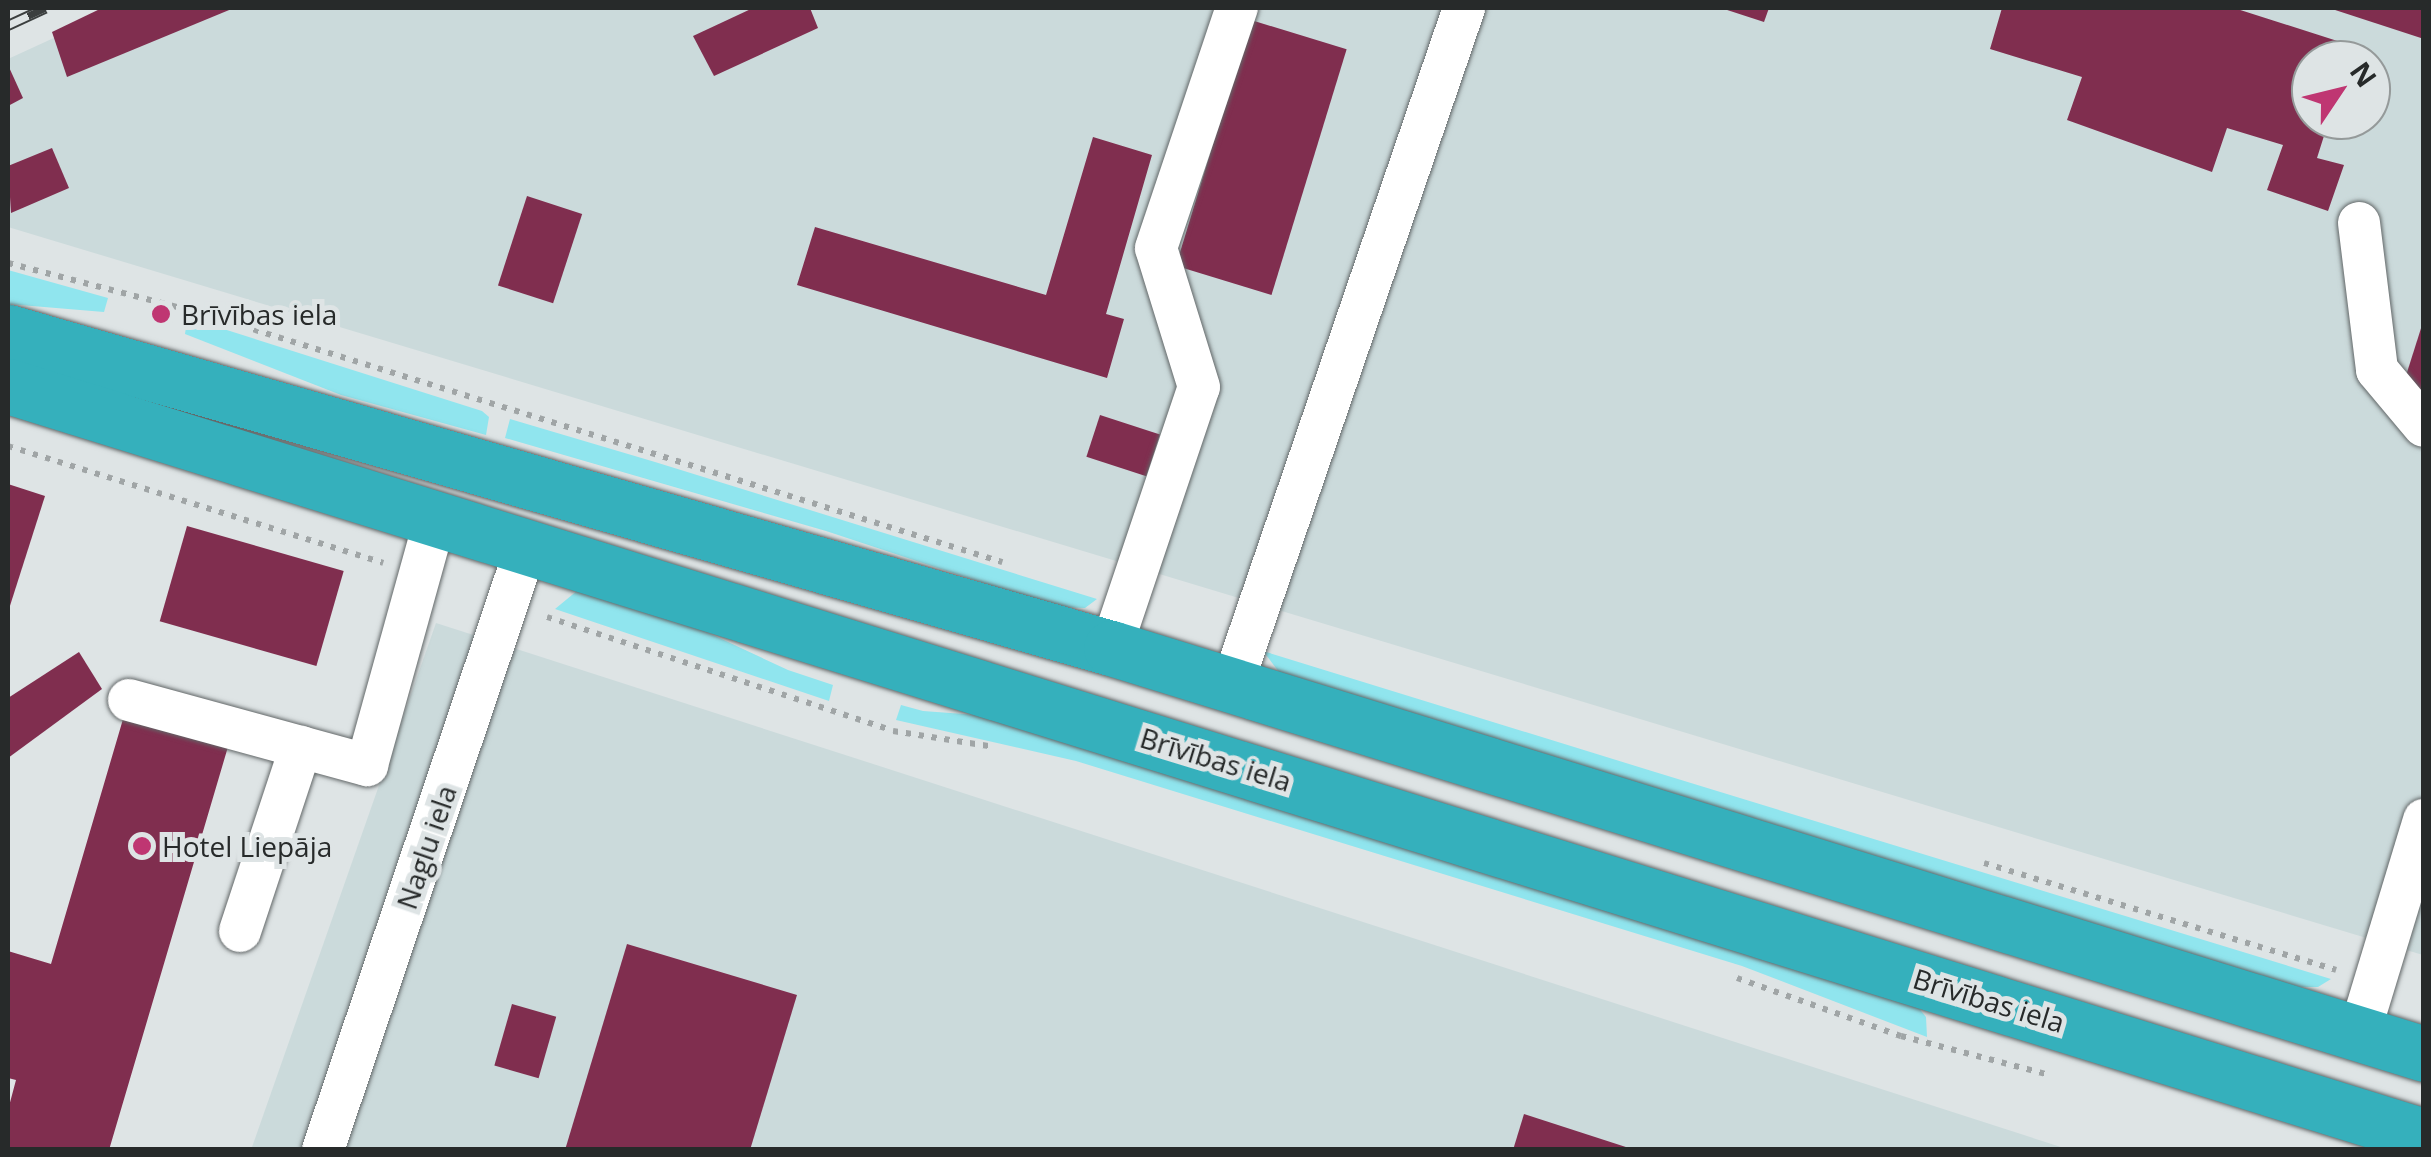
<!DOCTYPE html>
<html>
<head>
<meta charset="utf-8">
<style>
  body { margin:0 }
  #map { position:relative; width:2431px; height:1157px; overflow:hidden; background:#dee4e5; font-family:"Open Sans",sans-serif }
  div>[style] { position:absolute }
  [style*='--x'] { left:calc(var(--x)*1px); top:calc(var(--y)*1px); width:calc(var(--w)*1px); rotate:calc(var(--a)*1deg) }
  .built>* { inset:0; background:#cbdadb }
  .green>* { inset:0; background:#90e5ee }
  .building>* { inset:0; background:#802e4f; transform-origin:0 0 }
  .path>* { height:6px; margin-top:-3px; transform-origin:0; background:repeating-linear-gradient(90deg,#a0a5a6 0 5px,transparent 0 13px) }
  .roads { filter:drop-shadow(0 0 2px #626768) drop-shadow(0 0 2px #626768) }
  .minor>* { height:42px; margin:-21px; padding:0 21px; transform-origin:21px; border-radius:21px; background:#fff }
  .highway>* { height:55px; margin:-27.5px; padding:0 27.5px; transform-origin:27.5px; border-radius:27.5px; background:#35b0bc }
  .rail>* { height:11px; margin-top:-5.5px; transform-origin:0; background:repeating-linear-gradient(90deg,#dee4e5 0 22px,#3b3f3f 0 44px); box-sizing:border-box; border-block:2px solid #3b3f3f }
  .dots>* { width:28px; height:28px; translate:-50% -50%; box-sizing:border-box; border:5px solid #dee4e5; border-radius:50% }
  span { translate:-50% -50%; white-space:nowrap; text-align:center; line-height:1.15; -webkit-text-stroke:10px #dee4e5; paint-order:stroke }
  .poi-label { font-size:28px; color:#272a2a }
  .left { translate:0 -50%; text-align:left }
  .street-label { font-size:28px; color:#272a2a }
  .frame { position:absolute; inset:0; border:10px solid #272a2a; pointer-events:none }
  .north { position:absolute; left:2291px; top:40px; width:100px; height:100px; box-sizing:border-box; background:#dee4e5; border:2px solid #959a9a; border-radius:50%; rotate:55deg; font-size:28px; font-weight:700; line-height:40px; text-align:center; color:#272a2a }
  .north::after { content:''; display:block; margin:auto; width:35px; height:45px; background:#bf3672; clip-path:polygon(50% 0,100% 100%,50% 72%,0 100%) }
</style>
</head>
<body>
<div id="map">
  <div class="built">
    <div style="clip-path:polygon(evenodd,119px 8px,2423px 8px,2423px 955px,8px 227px,8px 59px,119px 8px,2311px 60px,2371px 60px,2371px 120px,2311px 120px,2311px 60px)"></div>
    <div style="clip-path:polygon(436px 623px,2067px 1149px,251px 1150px)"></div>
  </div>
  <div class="green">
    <div style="clip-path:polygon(8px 270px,108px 298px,104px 312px,8px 304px)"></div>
    <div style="clip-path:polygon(192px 319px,482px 411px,489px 417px,486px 435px,341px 395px,185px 334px,187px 321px)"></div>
    <div style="clip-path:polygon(510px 419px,655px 462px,1097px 599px,1085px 608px,1056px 607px,826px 531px,505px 438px)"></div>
    <div style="clip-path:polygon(578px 590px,655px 608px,788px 670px,833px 685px,829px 701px,555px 609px)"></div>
    <div style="clip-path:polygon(1263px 651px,1655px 772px,2331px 979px,2318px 987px,2296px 987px,1282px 676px)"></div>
    <div style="clip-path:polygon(901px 705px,923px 711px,991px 716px,1918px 1007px,1926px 1017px,1927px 1037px,1742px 966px,1287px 826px,1076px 761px,896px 720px)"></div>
  </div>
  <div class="building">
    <div style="clip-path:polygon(102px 8px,234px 8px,67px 77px,52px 32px)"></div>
    <div style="clip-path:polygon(753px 8px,810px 8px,818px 28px,714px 76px,693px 36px)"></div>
    <div style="clip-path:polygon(1721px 8px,1769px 8px,1764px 22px)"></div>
    <div style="clip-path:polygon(2002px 8px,2234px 8px,2353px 46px,2349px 60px,2311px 60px,2311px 120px,2329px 120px,2317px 158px,2344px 165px,2328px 211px,2267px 190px,2283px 145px,2227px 128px,2212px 172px,2067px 120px,2082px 77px,1990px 49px)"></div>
    <div style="clip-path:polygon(2329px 8px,2424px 8px,2424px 39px)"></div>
    <div style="left:1251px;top:20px;width:100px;height:257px;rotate:17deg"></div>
    <div style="clip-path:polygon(8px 65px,23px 98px,8px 106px)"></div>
    <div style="clip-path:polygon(1093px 137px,1152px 155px,1106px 314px,1124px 319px,1107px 378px,797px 285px,815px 227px,1046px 295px)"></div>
    <div style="clip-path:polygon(52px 148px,69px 188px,11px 213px,8px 166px)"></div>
    <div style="left:527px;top:196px;width:58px;height:94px;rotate:18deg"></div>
    <div style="clip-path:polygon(2423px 322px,2424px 322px,2424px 392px,2403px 385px)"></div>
    <div style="left:1100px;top:415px;width:63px;height:44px;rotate:18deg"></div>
    <div style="clip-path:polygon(8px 484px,45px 496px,8px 612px)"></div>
    <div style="left:187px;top:526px;width:163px;height:99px;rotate:16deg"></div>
    <div style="clip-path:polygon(79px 652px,102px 689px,8px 758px,8px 698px)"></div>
    <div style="clip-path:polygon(126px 709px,230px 740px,109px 1150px,8px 1150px,8px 1110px,16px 1080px,8px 1078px,8px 951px,51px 964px)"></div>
    <div style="clip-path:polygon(627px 944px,797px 995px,750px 1150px,565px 1150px)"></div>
    <div style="left:512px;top:1004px;width:46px;height:64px;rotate:16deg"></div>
    <div style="clip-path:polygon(1524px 1114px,1632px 1149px,1632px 1150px,1513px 1150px)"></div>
  </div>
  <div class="path">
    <div style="--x:8;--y:263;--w:203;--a:14.6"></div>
    <div style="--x:204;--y:314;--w:836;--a:17.26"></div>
    <div style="--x:8;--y:446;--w:393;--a:17.3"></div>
    <div style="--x:547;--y:617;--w:364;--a:18.2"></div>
    <div style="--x:893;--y:731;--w:103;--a:8.9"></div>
    <div style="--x:1984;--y:863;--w:368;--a:16.9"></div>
    <div style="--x:1737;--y:978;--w:174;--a:19.5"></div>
    <div style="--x:1901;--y:1036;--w:154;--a:14.7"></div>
  </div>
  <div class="roads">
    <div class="minor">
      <div style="--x:2359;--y:223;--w:148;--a:83"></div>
      <div style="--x:2377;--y:370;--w:73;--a:50"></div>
      <div style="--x:1111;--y:648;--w:275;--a:-71.4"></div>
      <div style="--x:1199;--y:387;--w:145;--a:-107.2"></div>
      <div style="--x:1156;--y:248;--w:253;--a:-71.4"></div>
      <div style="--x:1232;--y:685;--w:716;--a:-71.08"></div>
      <div style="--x:129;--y:700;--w:247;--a:15.3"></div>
      <div style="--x:367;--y:765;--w:258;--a:-74.5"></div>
      <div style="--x:240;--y:931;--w:194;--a:-71.7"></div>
      <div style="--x:2359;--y:1034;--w:224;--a:-73.1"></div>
      <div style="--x:323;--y:1150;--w:638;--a:-71.37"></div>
    </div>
    <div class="highway">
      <div style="--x:8;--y:332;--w:1147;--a:15.99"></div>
      <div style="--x:1111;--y:648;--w:1374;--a:17.18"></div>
      <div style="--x:8;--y:386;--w:2530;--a:17.25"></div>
    </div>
  </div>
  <div class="rail">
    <div style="--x:8;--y:25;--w:41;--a:-24.7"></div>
  </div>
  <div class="dots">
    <div style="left:161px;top:314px;background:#bf3672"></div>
    <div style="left:142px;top:846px;background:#bf3672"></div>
  </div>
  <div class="poi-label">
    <span class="left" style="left:181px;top:314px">Brīvības iela</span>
    <span class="left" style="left:162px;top:846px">Hotel Liepāja</span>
  </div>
  <div class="street-label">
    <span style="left:1216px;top:759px;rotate:17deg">Brīvības iela</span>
    <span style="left:426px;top:847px;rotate:-71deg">Naglu iela</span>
    <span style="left:1989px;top:1000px;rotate:17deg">Brīvības iela</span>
  </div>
  <div class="frame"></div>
  <div class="north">N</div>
</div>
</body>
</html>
